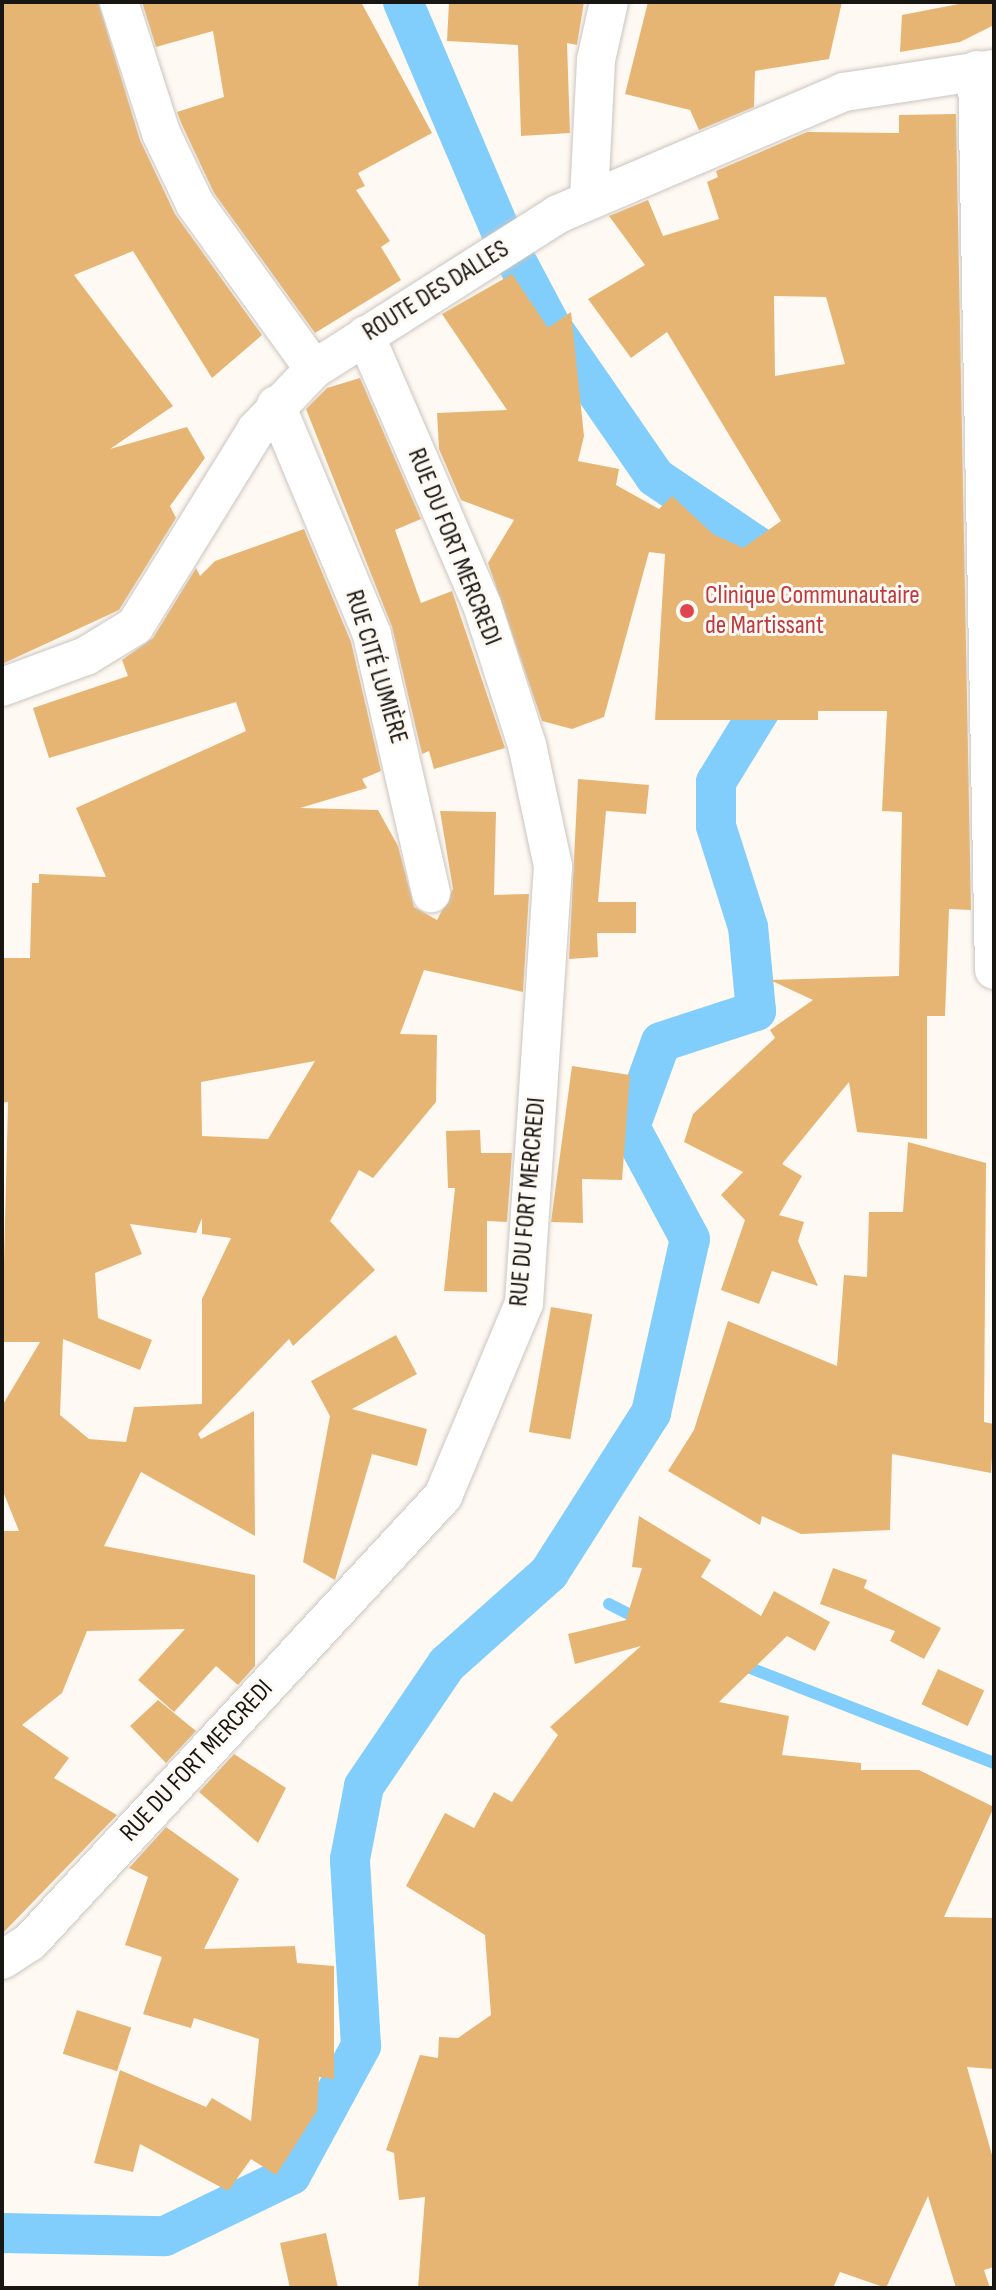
<!DOCTYPE html>
<html>
<head>
<meta charset="utf-8">
<style>
  body { margin:0 }
  #map { position:relative; width:996px; height:2290px; overflow:hidden; background:#fff9f3; font-family:"Sofia Sans Condensed",sans-serif }
  div>[style] { position:absolute }
  [style*='--x'] { left:calc(var(--x)*1px); top:calc(var(--y)*1px); width:calc(var(--w)*1px); rotate:calc(var(--a)*1deg) }
  .stream>* { height:12px; margin:-6px; padding:0 6px; transform-origin:6px; border-radius:6px; background:#81cefd }
  .canal>* { height:40px; margin:-20px; padding:0 20px; transform-origin:20px; border-radius:20px; background:#81cefd }
  .building>* { inset:0; background:#e7b573; transform-origin:0 0 }
  .roads { filter:drop-shadow(0 0 2px #cac5bf) drop-shadow(0 0 2px #cac5bf) }
  .minor>* { height:38px; margin:-19px; padding:0 19px; transform-origin:19px; border-radius:19px; background:#fff }
  .dots>* { width:22px; height:22px; translate:-50% -50%; box-sizing:border-box; border:4px solid #fff9f3; border-radius:50% }
  span { translate:-50% -50%; white-space:nowrap; text-align:center; line-height:1.15; -webkit-text-stroke:6px #fff9f3; paint-order:stroke }
  .street-label { font-size:26px; color:#171613 }
  .health-label { font-size:26px; color:#be3a42 }
  .left { translate:0 -50%; text-align:left }
  .frame { position:absolute; inset:0; border:4px solid #171613; pointer-events:none }
</style>
</head>
<body>
<div id="map">
  <div class="stream">
    <div style="--x:609;--y:1604;--w:38;--a:27"></div>
    <div style="--x:740;--y:1664;--w:273;--a:21.3"></div>
  </div>
  <div class="canal">
    <div style="--x:403;--y:2;--w:252;--a:66.9"></div>
    <div style="--x:502;--y:234;--w:104;--a:62"></div>
    <div style="--x:551;--y:326;--w:183;--a:55.4"></div>
    <div style="--x:655;--y:477;--w:168;--a:34.1"></div>
    <div style="--x:2;--y:2233;--w:163;--a:1.1"></div>
    <div style="--x:165;--y:2236;--w:140;--a:-25.8"></div>
    <div style="--x:291;--y:2175;--w:147;--a:-61.5"></div>
    <div style="--x:361;--y:2046;--w:187;--a:-93.4"></div>
    <div style="--x:350;--y:1859;--w:74;--a:-79.1"></div>
    <div style="--x:364;--y:1786;--w:148;--a:-55.8"></div>
    <div style="--x:447;--y:1664;--w:137;--a:-41.7"></div>
    <div style="--x:549;--y:1573;--w:190;--a:-57.5"></div>
    <div style="--x:651;--y:1413;--w:178;--a:-77.4"></div>
    <div style="--x:690;--y:1239;--w:127;--a:-118.2"></div>
    <div style="--x:630;--y:1127;--w:90;--a:-70"></div>
    <div style="--x:661;--y:1042;--w:100;--a:-18.1"></div>
    <div style="--x:756;--y:1011;--w:84;--a:-95.4"></div>
    <div style="--x:748;--y:927;--w:106;--a:-107.6"></div>
    <div style="--x:716;--y:826;--w:44;--a:-90"></div>
    <div style="--x:716;--y:782;--w:124;--a:-58.5"></div>
  </div>
  <div class="building">
    <div style="clip-path:polygon(2px 2px,98px 2px,140px 140px,175px 214px,262px 335px,212px 378px,133px 251px,74px 275px,173px 406px,110px 449px,187px 427px,205px 458px,170px 506px,176px 518px,119px 610px,2px 664px)"></div>
    <div style="clip-path:polygon(142px 2px,361px 2px,432px 133px,358px 173px,365px 186px,356px 190px,390px 241px,381px 247px,401px 280px,315px 333px,214px 193px,182px 125px,177px 112px,224px 97px,213px 31px,156px 47px)"></div>
    <div style="clip-path:polygon(449px 2px,584px 2px,577px 45px,567px 43px,570px 133px,521px 136px,518px 45px,447px 41px)"></div>
    <div style="clip-path:polygon(648px 2px,842px 2px,829px 59px,755px 71px,754px 107px,699px 130px,690px 110px,625px 94px)"></div>
    <div style="clip-path:polygon(969px 2px,994px 2px,994px 25px,960px 42px,900px 52px,902px 15px)"></div>
    <div style="clip-path:polygon(evenodd,956px 114px,971px 910px,949px 909px,945px 1016px,927px 1016px,927px 1139px,857px 1132px,849px 1082px,782px 1164px,802px 1176px,779px 1215px,804px 1222px,798px 1241px,818px 1286px,772px 1271px,759px 1304px,721px 1290px,745px 1220px,721px 1195px,743px 1172px,684px 1142px,693px 1114px,775px 1038px,770px 1030px,813px 1000px,770px 980px,899px 976px,902px 812px,882px 811px,887px 711px,818px 711px,818px 720px,655px 720px,665px 554px,649px 552px,604px 717px,572px 729px,542px 721px,488px 563px,514px 520px,461px 500px,439px 449px,437px 413px,507px 410px,442px 314px,512px 274px,548px 328px,571px 312px,584px 436px,578px 461px,619px 469px,616px 485px,659px 509px,672px 496px,713px 534px,743px 548px,781px 521px,667px 332px,631px 358px,588px 299px,645px 265px,609px 216px,648px 200px,663px 236px,719px 219px,707px 182px,718px 177px,716px 171px,807px 132px,899px 133px,899px 115px,956px 114px,774px 296px,826px 297px,845px 364px,775px 376px,774px 296px)"></div>
    <div style="clip-path:polygon(360px 378px,421px 519px,395px 530px,421px 603px,452px 591px,505px 748px,434px 769px,429px 751px,422px 754px,392px 627px,306px 409px,327px 388px)"></div>
    <div style="clip-path:polygon(evenodd,304px 529px,351px 642px,381px 771px,362px 779px,367px 788px,300px 808px,378px 810px,398px 846px,414px 907px,437px 920px,453px 889px,440px 811px,496px 812px,494px 895px,529px 894px,523px 992px,424px 970px,400px 1034px,437px 1035px,436px 1102px,373px 1178px,359px 1170px,330px 1221px,375px 1270px,293px 1346px,289px 1339px,198px 1434px,201px 1439px,254px 1411px,255px 1536px,141px 1472px,104px 1546px,255px 1575px,255px 1666px,238px 1685px,216px 1666px,174px 1712px,138px 1680px,185px 1629px,87px 1631px,62px 1693px,22px 1725px,69px 1758px,54px 1778px,117px 1815px,2px 1934px,2px 1531px,19px 1531px,2px 1489px,2px 1406px,40px 1342px,2px 1342px,8px 1102px,2px 1103px,2px 958px,30px 958px,32px 883px,39px 883px,39px 874px,106px 877px,76px 808px,246px 731px,236px 702px,49px 758px,33px 708px,128px 676px,122px 660px,153px 638px,196px 568px,200px 576px,215px 561px,304px 529px,315px 1061px,268px 1139px,202px 1136px,201px 1082px,315px 1061px,304px 529px,202px 1218px,202px 1234px,231px 1238px,202px 1299px,202px 1404px,134px 1407px,126px 1442px,89px 1439px,60px 1415px,63px 1339px,140px 1370px,152px 1340px,98px 1318px,95px 1273px,142px 1254px,130px 1224px,196px 1233px,202px 1218px)"></div>
    <div style="clip-path:polygon(578px 779px,649px 785px,646px 814px,606px 811px,598px 902px,636px 902px,636px 933px,597px 933px,598px 957px,569px 959px)"></div>
    <div style="clip-path:polygon(572px 1066px,630px 1075px,622px 1180px,582px 1179px,583px 1223px,551px 1222px)"></div>
    <div style="clip-path:polygon(480px 1130px,481px 1153px,512px 1153px,507px 1222px,487px 1221px,487px 1292px,444px 1291px,455px 1188px,448px 1188px,446px 1131px)"></div>
    <div style="clip-path:polygon(908px 1142px,986px 1163px,984px 1422px,994px 1424px,991px 1473px,892px 1454px,890px 1530px,801px 1534px,762px 1516px,760px 1525px,668px 1471px,694px 1430px,728px 1321px,837px 1366px,844px 1275px,867px 1277px,869px 1212px,903px 1212px)"></div>
    <div style="left:551px;top:1307px;width:42px;height:127px;rotate:10deg"></div>
    <div style="clip-path:polygon(396px 1335px,417px 1374px,352px 1409px,427px 1429px,417px 1466px,372px 1454px,335px 1580px,303px 1562px,330px 1416px,311px 1381px)"></div>
    <div style="clip-path:polygon(639px 1516px,711px 1560px,701px 1577px,761px 1616px,774px 1591px,830px 1622px,815px 1651px,787px 1636px,719px 1702px,789px 1716px,782px 1755px,861px 1763px,861px 1770px,919px 1770px,994px 1807px,944px 1917px,994px 1918px,994px 2069px,967px 2067px,994px 2162px,994px 2267px,984px 2270px,990px 2288px,956px 2288px,928px 2196px,886px 2288px,840px 2272px,833px 2288px,418px 2288px,425px 2197px,399px 2200px,394px 2153px,386px 2150px,420px 2055px,438px 2058px,439px 2037px,458px 2038px,491px 2015px,485px 1935px,406px 1886px,445px 1813px,474px 1828px,494px 1792px,512px 1802px,558px 1735px,550px 1727px,641px 1646px,575px 1664px,568px 1634px,626px 1620px,642px 1568px,632px 1567px)"></div>
    <div style="clip-path:polygon(833px 1568px,867px 1580px,864px 1588px,941px 1628px,924px 1659px,890px 1641px,895px 1631px,820px 1604px)"></div>
    <div style="left:938px;top:1669px;width:51px;height:39px;rotate:25deg"></div>
    <div style="clip-path:polygon(158px 1700px,196px 1731px,166px 1763px,130px 1726px)"></div>
    <div style="clip-path:polygon(234px 1754px,286px 1788px,258px 1843px,199px 1792px)"></div>
    <div style="clip-path:polygon(166px 1827px,239px 1879px,204px 1949px,295px 1946px,297px 1963px,334px 1966px,334px 2079px,319px 2077px,317px 2111px,276px 2175px,251px 2159px,228px 2191px,140px 2144px,133px 2172px,94px 2163px,120px 2070px,206px 2107px,212px 2098px,251px 2121px,259px 2039px,194px 2018px,191px 2028px,143px 2014px,162px 1957px,125px 1945px,148px 1877px,129px 1868px)"></div>
    <div style="left:77px;top:2010px;width:57px;height:46px;rotate:18deg"></div>
    <div style="clip-path:polygon(326px 2233px,338px 2288px,290px 2288px,280px 2243px)"></div>
  </div>
  <div class="roads">
    <div class="minor">
      <div style="--x:119;--y:2;--w:138;--a:72.2"></div>
      <div style="--x:161;--y:133;--w:79;--a:64.4"></div>
      <div style="--x:195;--y:204;--w:203;--a:54.2"></div>
      <div style="--x:977;--y:70;--w:900;--a:88.92"></div>
      <div style="--x:589;--y:198;--w:138;--a:-87.1"></div>
      <div style="--x:596;--y:60;--w:59;--a:-77.4"></div>
      <div style="--x:276;--y:405;--w:249;--a:67.3"></div>
      <div style="--x:372;--y:635;--w:265;--a:77.1"></div>
      <div style="--x:2;--y:687;--w:90;--a:-20.3"></div>
      <div style="--x:86;--y:656;--w:57;--a:-31.5"></div>
      <div style="--x:135;--y:626;--w:230;--a:-58.3"></div>
      <div style="--x:256;--y:430;--w:84;--a:-46.4"></div>
      <div style="--x:314;--y:369;--w:289;--a:-32.4"></div>
      <div style="--x:558;--y:214;--w:311;--a:-23.1"></div>
      <div style="--x:844;--y:92;--w:152;--a:-8.7"></div>
      <div style="--x:2;--y:1960;--w:33;--a:-33"></div>
      <div style="--x:30;--y:1942;--w:608;--a:-47.2"></div>
      <div style="--x:443;--y:1496;--w:209;--a:-67.2"></div>
      <div style="--x:524;--y:1303;--w:438;--a:-86.2"></div>
      <div style="--x:553;--y:866;--w:124;--a:-102.1"></div>
      <div style="--x:527;--y:745;--w:147;--a:-107.8"></div>
      <div style="--x:482;--y:605;--w:294;--a:-113.4"></div>
    </div>
  </div>
  <div class="dots">
    <div style="left:687px;top:611px;background:#e0444e"></div>
  </div>
  <div class="street-label">
    <span style="left:436px;top:291px;rotate:-32deg">ROUTE DES DALLES</span>
    <span style="left:454px;top:547px;rotate:68deg">RUE DU FORT MERCREDI</span>
    <span style="left:376px;top:667px;rotate:73deg">RUE CITÉ LUMIÈRE</span>
    <span style="left:528px;top:1202px;rotate:-85deg">RUE DU FORT MERCREDI</span>
    <span style="left:197px;top:1761px;rotate:-47deg">RUE DU FORT MERCREDI</span>
  </div>
  <div class="health-label">
    <span class="left" style="left:705px;top:611px">Clinique Communautaire<br>de Martissant</span>
  </div>
  <div class="frame"></div>
</div>
</body>
</html>
